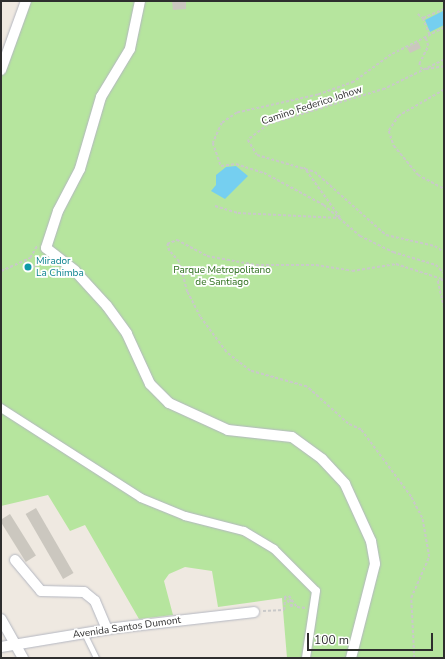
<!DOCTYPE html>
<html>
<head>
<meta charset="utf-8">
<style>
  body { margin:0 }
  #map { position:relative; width:445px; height:659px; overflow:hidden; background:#efe9e1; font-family:"Nunito Sans",sans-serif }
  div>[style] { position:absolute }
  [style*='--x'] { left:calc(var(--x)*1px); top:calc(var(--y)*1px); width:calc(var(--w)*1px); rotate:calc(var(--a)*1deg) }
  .green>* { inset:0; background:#b6e59e }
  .water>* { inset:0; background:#75cff0 }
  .building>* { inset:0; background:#cbc7bf; transform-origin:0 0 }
  .path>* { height:1.5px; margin-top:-0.75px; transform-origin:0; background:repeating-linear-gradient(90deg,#c9c9c9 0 3px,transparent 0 5px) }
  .roads { filter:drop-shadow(0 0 1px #b4b7c1) drop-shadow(0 0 1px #b4b7c1) }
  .service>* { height:5px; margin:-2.5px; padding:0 2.5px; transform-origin:2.5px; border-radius:2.5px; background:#fff }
  .pedestrian>* { height:8px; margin:-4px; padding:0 4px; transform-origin:4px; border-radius:4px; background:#fff }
  .minor>* { height:10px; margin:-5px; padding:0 5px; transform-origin:5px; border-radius:5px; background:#fff }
  .dots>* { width:11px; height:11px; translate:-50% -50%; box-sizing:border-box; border:2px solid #fff; border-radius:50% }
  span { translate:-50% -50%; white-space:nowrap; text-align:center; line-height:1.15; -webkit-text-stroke:3.5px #fff; paint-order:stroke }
  .street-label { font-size:10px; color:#2e2e2e }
  .culture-label { font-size:10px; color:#0d838f }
  .left { translate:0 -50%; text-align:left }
  .park-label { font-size:10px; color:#2c6e1b }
  .frame { position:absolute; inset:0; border:2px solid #2e2e2e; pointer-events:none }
  .scale { position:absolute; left:307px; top:633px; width:126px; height:18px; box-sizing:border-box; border:2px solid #2e2e2e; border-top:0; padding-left:5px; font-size:12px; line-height:14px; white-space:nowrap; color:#2e2e2e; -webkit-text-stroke:3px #fff; paint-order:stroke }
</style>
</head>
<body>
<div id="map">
  <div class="green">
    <div style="clip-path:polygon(21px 1px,444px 1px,444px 658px,287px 658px,282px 598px,218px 607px,212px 571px,185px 567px,169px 574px,164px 581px,173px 615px,139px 619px,85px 525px,70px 531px,48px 495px,1px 506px,1px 58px)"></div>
  </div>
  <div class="water">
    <div style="clip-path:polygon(443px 11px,444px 25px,430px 32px,425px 20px)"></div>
    <div style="clip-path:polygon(236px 166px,248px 176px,225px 199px,211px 191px,216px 185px,216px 175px,226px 167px)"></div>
  </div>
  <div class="building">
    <div style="clip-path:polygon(172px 1px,186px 1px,186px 9px,173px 10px)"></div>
    <div style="clip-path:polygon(418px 42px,421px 48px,410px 53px,407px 48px)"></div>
    <div style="left:36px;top:508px;width:75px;height:12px;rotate:60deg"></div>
    <div style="left:10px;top:514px;width:49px;height:12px;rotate:58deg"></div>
  </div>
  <div class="path">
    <div style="--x:418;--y:14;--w:6;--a:39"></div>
    <div style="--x:423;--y:18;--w:23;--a:-23"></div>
    <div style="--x:423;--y:18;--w:18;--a:68"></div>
    <div style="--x:444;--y:28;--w:59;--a:153"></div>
    <div style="--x:391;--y:55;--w:46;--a:143.9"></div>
    <div style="--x:354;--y:82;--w:38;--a:160"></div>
    <div style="--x:318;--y:95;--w:83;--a:167.5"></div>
    <div style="--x:237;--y:113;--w:18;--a:146"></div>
    <div style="--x:222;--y:123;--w:22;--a:114"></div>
    <div style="--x:213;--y:143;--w:24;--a:71"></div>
    <div style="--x:221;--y:166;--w:15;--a:-8"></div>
    <div style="--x:236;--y:164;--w:29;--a:18"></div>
    <div style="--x:264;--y:173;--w:68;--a:28.1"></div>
    <div style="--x:324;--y:205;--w:48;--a:40.7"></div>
    <div style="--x:360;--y:236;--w:37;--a:26"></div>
    <div style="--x:393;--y:252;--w:45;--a:16.8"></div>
    <div style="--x:436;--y:265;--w:11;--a:45"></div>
    <div style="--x:444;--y:60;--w:66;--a:153.8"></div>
    <div style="--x:385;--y:89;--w:122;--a:162.9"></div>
    <div style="--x:268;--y:125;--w:25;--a:143"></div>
    <div style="--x:248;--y:140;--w:17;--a:59"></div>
    <div style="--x:257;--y:155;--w:60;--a:16.3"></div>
    <div style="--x:315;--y:172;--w:95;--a:41.6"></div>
    <div style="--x:386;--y:235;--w:50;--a:12.7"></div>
    <div style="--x:435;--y:246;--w:11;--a:34"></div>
    <div style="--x:426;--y:69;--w:18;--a:-9"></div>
    <div style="--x:422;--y:70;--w:7;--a:-117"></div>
    <div style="--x:419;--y:64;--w:20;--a:-63"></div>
    <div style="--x:428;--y:46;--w:9;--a:-108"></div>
    <div style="--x:444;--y:90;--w:52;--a:150"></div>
    <div style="--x:399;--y:116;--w:18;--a:124"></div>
    <div style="--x:389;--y:131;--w:16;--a:72"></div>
    <div style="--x:394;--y:146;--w:38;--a:50"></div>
    <div style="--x:418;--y:175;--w:30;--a:28"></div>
    <div style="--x:215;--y:206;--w:24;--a:17"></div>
    <div style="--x:238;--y:213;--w:102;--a:2.8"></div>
    <div style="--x:340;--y:218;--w:62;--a:-125.8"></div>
    <div style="--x:28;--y:267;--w:10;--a:-6"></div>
    <div style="--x:1;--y:271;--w:32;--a:-24"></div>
    <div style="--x:30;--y:258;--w:14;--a:-60"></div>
    <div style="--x:444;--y:280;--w:6;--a:171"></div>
    <div style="--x:438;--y:281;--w:28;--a:77"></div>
    <div style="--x:263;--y:611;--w:21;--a:-3"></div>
    <div style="--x:284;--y:610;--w:14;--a:-86"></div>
    <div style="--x:285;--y:596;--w:13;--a:58"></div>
    <div style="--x:292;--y:607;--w:11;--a:-105"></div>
    <div style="--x:289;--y:596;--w:14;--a:54"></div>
    <div style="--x:297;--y:607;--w:9;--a:6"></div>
    <div style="--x:414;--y:658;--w:60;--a:-92.9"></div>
    <div style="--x:411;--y:598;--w:45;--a:-66.3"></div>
    <div style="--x:429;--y:557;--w:40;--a:-100"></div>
    <div style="--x:422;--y:518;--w:24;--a:-118"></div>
    <div style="--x:411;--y:497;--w:84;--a:-126.7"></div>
    <div style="--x:361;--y:430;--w:14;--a:-155"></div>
    <div style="--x:348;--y:424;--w:55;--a:-137.9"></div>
    <div style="--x:307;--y:387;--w:59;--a:-164.3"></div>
    <div style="--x:250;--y:371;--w:31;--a:-142"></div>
    <div style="--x:226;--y:352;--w:44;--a:-126.6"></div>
    <div style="--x:200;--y:317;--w:28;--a:-117"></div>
    <div style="--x:187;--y:292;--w:31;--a:-105"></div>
    <div style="--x:179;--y:262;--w:15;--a:-132"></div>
    <div style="--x:169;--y:251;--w:7;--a:-106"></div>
    <div style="--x:167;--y:244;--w:11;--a:-22"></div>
    <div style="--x:177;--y:240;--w:34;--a:28"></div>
    <div style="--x:207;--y:256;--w:50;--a:10.4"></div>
    <div style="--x:256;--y:265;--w:60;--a:0"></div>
    <div style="--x:316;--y:265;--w:36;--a:9"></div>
    <div style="--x:352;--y:271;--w:45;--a:-9"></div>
    <div style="--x:396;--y:264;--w:48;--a:18.1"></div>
  </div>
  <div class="roads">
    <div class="service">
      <div style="--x:84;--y:633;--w:28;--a:64"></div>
    </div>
    <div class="pedestrian">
      <div style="--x:1;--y:408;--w:166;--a:32.7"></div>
      <div style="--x:141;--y:498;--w:48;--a:22.2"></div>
      <div style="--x:185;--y:516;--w:61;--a:14.3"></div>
      <div style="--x:244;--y:531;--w:35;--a:31"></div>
      <div style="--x:274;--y:549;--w:59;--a:45"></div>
      <div style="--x:316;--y:591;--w:68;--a:98.5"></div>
    </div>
    <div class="minor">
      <div style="--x:140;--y:1;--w:49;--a:101.8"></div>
      <div style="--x:130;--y:49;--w:56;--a:121.1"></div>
      <div style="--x:101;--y:97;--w:75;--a:106.3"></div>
      <div style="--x:80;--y:169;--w:47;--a:117.6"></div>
      <div style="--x:58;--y:211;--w:39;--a:108"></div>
      <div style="--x:46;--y:248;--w:37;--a:38"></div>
      <div style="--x:75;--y:271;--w:47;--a:47.6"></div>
      <div style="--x:107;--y:306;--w:34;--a:54"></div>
      <div style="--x:127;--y:334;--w:55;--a:65.3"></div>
      <div style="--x:150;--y:384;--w:27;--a:45"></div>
      <div style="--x:169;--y:403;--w:65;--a:24.6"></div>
      <div style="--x:228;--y:430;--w:64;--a:6.2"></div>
      <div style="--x:292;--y:437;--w:37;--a:36"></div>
      <div style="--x:322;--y:459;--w:34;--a:47"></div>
      <div style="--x:345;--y:484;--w:63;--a:65.5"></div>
      <div style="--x:371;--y:541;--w:23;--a:80"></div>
      <div style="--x:375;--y:564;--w:97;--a:104.3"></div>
      <div style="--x:1;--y:70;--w:73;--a:-70.1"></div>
      <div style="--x:15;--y:560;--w:40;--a:50"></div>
      <div style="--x:41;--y:591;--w:43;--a:1.3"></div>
      <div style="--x:84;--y:592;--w:14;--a:39"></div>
      <div style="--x:95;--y:601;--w:30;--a:67"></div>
      <div style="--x:1;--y:619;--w:45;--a:60.6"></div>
      <div style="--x:1;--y:647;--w:117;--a:-9.4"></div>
      <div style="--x:116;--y:628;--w:139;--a:-6.6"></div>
    </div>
  </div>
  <div class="dots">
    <div style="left:28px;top:267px;background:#0f9aa8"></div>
  </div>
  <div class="street-label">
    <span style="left:312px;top:106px;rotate:-18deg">Camino Federico Johow</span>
    <span style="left:127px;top:628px;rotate:-8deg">Avenida Santos Dumont</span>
  </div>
  <div class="culture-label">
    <span class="left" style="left:36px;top:267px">Mirador<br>La Chimba</span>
  </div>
  <div class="park-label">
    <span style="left:222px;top:276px">Parque Metropolitano<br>de Santiago</span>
  </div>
  <div class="frame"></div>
  <div class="scale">100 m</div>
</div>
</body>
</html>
